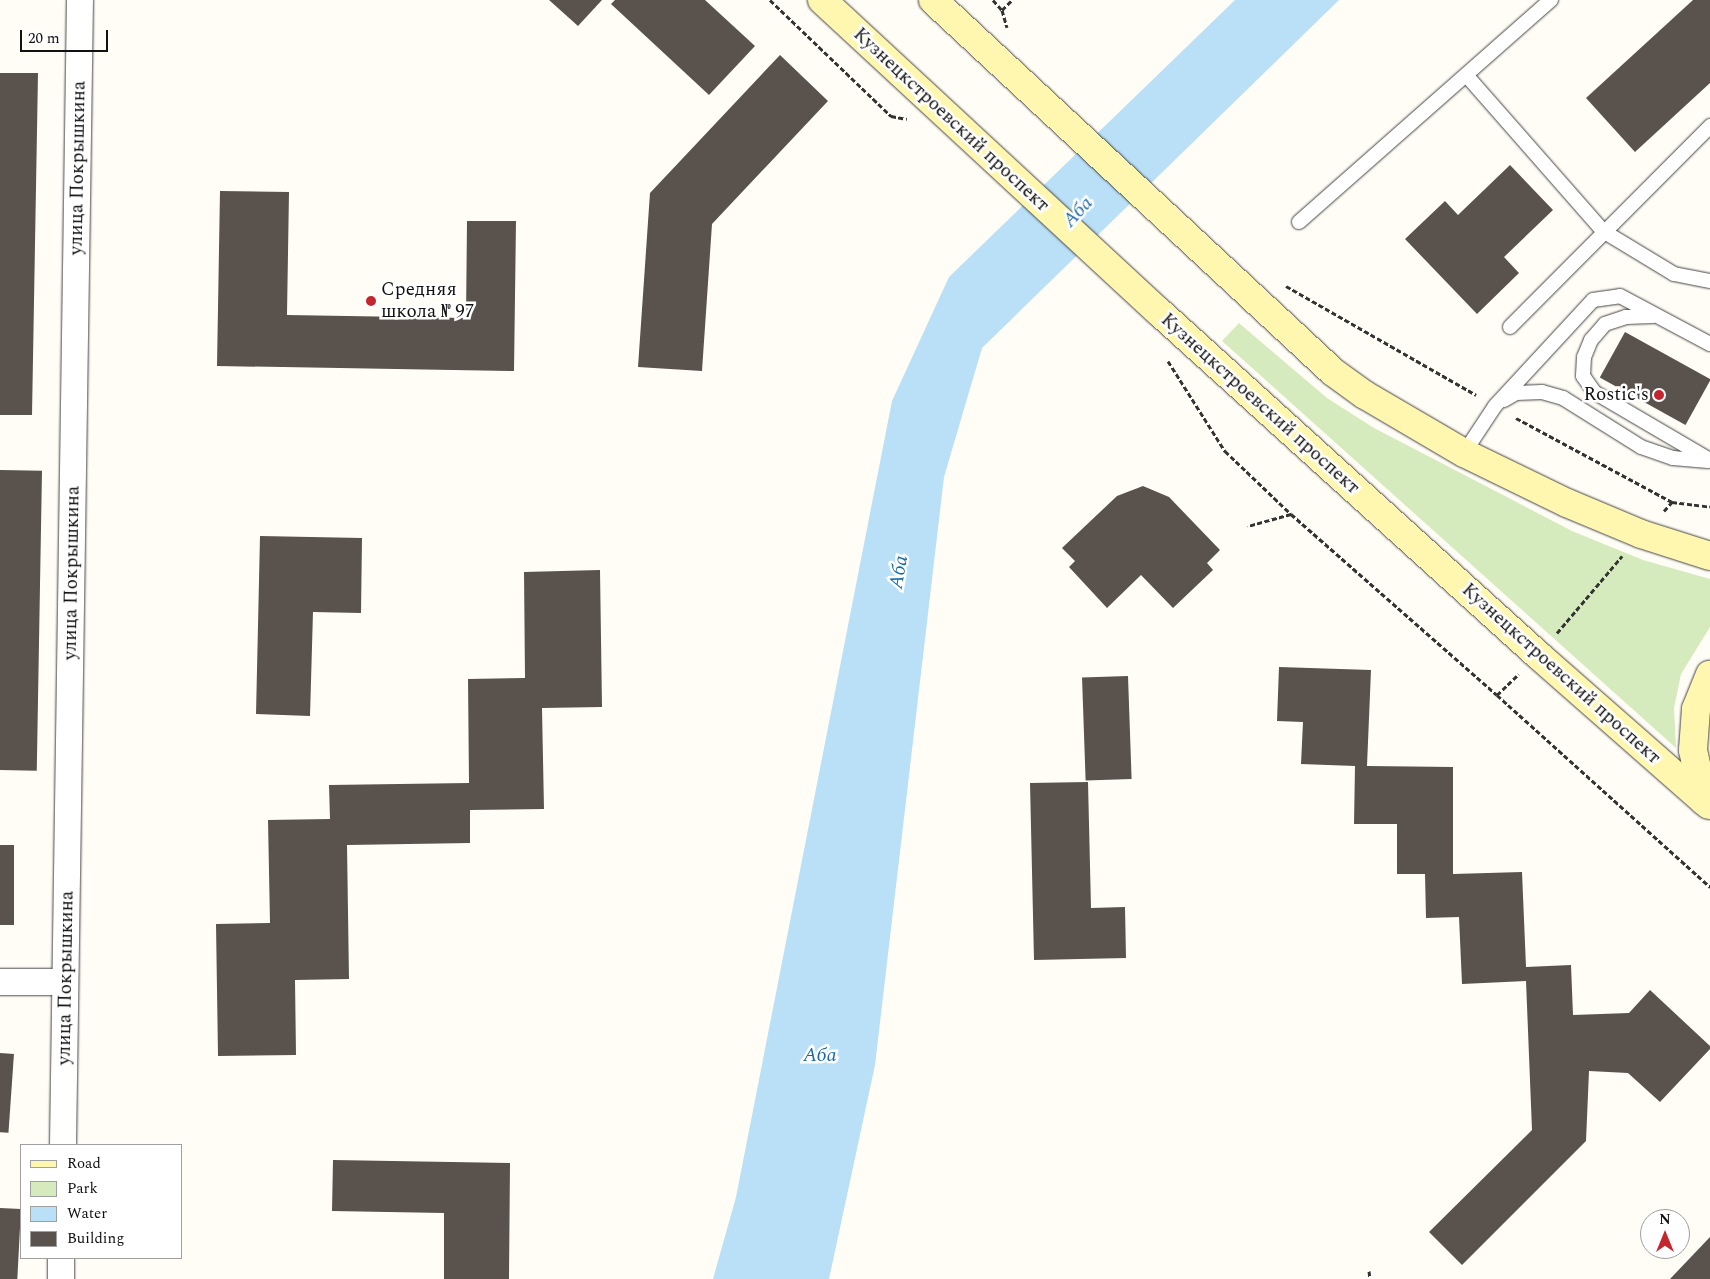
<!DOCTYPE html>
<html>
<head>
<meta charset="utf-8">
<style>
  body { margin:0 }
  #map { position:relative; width:1710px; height:1279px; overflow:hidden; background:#fffdf5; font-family:Spectral,serif }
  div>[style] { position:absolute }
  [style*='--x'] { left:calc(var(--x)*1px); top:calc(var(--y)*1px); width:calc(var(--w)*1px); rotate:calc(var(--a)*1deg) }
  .green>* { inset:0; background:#d5ebbd }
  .water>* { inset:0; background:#b9e0f7 }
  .building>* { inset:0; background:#5a524d; transform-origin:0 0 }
  .path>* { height:3px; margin-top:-1.5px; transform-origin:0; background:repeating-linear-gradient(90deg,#333 0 5px,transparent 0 7.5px) }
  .roads { filter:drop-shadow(0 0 1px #444) drop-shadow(0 0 1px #444) }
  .service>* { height:14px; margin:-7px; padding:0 7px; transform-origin:7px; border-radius:7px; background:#fff }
  .minor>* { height:26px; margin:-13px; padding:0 13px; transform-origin:13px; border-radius:13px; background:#fff }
  .secondary>* { height:28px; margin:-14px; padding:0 14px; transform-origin:14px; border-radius:14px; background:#fff6b0 }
  .dots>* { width:14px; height:14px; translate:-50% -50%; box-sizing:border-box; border:2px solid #fff; border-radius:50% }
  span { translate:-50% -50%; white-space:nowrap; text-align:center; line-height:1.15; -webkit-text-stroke:5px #fff; paint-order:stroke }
  .street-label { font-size:19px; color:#111 }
  .poi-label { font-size:19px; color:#111 }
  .left { translate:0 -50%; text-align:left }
  .right { translate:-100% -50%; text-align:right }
  .water-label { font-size:20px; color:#1768a6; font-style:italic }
  .legend { position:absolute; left:20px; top:1144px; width:162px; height:115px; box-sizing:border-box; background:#fff; border:1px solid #a0a0a0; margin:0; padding:6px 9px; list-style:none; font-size:15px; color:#111 }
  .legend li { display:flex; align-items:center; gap:10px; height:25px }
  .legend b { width:25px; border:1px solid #a0a0a0 }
  .north { position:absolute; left:1640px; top:1209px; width:50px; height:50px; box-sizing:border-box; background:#fff; border:1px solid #a0a0a0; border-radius:50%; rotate:0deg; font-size:14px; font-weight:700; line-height:20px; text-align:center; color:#111 }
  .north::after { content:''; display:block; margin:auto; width:18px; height:22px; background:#c4262e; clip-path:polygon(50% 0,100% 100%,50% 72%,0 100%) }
  .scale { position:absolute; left:20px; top:30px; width:88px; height:22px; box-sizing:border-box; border:2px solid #111; border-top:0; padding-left:6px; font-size:15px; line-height:18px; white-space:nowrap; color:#111; -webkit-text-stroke:4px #fff; paint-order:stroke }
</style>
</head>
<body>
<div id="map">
  <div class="green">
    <div style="clip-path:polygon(1239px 323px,1327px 398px,1374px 428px,1572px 531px,1643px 560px,1710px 579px,1710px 627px,1681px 674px,1674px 708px,1676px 748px,1222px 341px)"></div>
  </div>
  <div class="water">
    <div style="clip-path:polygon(1235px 0,1339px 0,982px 348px,944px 477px,875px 1065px,829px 1279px,713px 1279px,736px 1197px,892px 401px,949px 277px)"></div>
  </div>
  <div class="building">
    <div style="clip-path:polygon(549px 0,602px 0,578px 26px)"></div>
    <div style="clip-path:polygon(615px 0,705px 0,755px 46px,709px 95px,611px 4px)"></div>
    <div style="clip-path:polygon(1693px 0,1710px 0,1710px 83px,1635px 152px,1586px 98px)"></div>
    <div style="clip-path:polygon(780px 55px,828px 101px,712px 224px,702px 371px,638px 367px,650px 193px)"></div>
    <div style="clip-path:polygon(0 73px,38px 73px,32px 415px,0 415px)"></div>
    <div style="clip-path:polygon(1510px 165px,1553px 210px,1504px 257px,1519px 273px,1477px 314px,1405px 239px,1445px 201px,1458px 215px)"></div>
    <div style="clip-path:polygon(220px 191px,289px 192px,287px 315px,466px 318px,467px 221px,516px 221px,514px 371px,217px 366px)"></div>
    <div style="left:1625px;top:332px;width:98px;height:52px;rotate:29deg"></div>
    <div style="left:0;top:470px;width:42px;height:300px;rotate:1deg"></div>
    <div style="clip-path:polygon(1143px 486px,1169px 497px,1220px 550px,1207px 563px,1213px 570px,1173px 608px,1141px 575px,1107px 608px,1069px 567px,1075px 561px,1062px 548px,1117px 496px)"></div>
    <div style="clip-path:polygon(260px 536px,362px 538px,361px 613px,313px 612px,310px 716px,256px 714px)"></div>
    <div style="clip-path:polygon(600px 570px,602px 707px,542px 708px,544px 809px,470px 810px,470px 843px,347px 845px,349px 979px,295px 980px,296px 1055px,218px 1056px,216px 924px,270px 923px,268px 820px,330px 819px,329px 785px,469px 783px,468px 679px,525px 678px,524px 572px)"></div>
    <div style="clip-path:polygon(1279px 667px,1371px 670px,1367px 766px,1453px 767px,1453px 874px,1522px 872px,1526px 967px,1571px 965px,1573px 1015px,1629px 1013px,1650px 990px,1710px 1046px,1710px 1049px,1660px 1102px,1628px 1073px,1589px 1071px,1586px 1141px,1462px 1265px,1429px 1232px,1532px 1130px,1526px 981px,1462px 984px,1459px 917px,1426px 918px,1425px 874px,1397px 874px,1397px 824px,1354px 824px,1355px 766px,1301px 764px,1303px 722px,1277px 721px)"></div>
    <div style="left:1128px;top:676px;width:103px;height:46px;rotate:88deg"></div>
    <div style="clip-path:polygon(1088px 782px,1091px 908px,1125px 907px,1126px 958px,1034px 960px,1030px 783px)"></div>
    <div style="left:0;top:845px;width:14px;height:80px"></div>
    <div style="left:0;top:1053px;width:14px;height:79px;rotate:4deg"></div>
    <div style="clip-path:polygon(333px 1160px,510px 1163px,509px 1279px,444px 1279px,444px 1213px,332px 1211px)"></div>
    <div style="left:0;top:1208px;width:21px;height:71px;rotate:3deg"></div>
    <div style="clip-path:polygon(1710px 1237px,1710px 1279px,1670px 1279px)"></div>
  </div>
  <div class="path">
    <div style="--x:770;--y:0;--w:168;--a:43.8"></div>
    <div style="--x:891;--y:116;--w:16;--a:11"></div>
    <div style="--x:993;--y:0;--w:13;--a:48"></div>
    <div style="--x:1002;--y:10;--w:18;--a:74"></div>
    <div style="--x:1002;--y:10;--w:14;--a:-45"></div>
    <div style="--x:1286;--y:286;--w:219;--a:29.8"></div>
    <div style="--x:1168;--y:361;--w:107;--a:57.7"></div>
    <div style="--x:1225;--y:451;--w:91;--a:43.7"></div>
    <div style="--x:1291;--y:514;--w:45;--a:164.4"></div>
    <div style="--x:1516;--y:418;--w:177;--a:28.3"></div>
    <div style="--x:1664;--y:511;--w:12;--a:-48"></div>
    <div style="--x:1672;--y:502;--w:38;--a:7"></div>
    <div style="--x:1291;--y:514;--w:274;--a:41.3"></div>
    <div style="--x:1497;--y:695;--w:30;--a:-44"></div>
    <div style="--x:1557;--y:633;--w:101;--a:-49.8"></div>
    <div style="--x:1497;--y:695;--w:287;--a:42"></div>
    <div style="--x:1369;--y:1271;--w:8;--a:83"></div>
  </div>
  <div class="roads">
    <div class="service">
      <div style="--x:1467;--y:76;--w:206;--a:48.7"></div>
      <div style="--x:1603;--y:231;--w:83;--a:31.2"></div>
      <div style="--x:1674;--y:274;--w:37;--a:11"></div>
      <div style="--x:1299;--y:222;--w:336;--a:-41.4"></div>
      <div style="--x:1653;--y:316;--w:27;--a:178"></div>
      <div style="--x:1626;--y:317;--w:22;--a:162"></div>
      <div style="--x:1605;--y:324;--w:21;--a:131"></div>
      <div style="--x:1591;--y:340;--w:18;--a:112"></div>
      <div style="--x:1584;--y:357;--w:19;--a:93"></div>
      <div style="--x:1583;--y:376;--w:19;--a:55"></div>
      <div style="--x:1594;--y:392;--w:134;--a:30.4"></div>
      <div style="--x:1510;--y:327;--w:284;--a:-45.1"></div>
      <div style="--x:1504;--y:400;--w:14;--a:-30"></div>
      <div style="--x:1516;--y:393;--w:26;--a:-2"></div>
      <div style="--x:1542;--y:392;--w:22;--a:16"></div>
      <div style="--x:1563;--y:398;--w:92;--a:32.1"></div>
      <div style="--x:1641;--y:447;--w:34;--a:19"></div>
      <div style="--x:1673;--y:458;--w:35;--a:5"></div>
      <div style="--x:1464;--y:453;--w:56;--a:-56.6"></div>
      <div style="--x:1495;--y:406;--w:144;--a:-47.2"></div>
      <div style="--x:1593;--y:300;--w:27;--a:-8"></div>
      <div style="--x:1620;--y:296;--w:102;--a:28.1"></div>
    </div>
    <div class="minor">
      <div style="--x:0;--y:982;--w:65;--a:0"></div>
      <div style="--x:63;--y:1145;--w:1145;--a:-89.15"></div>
      <div style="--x:61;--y:1279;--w:21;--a:-90"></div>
    </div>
    <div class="secondary">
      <div style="--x:822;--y:0;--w:458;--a:42.8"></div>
      <div style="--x:1158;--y:311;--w:513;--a:42.15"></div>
      <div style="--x:1538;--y:655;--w:221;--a:41.3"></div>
      <div style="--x:933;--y:0;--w:546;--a:42.92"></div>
      <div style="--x:1333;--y:372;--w:39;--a:36"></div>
      <div style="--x:1365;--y:395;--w:115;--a:30.4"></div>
      <div style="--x:1464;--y:453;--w:114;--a:25.9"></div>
      <div style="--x:1567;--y:503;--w:80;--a:22.7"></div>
      <div style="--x:1641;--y:534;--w:72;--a:17.7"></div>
      <div style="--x:1709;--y:805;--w:6;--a:-141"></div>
      <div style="--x:1704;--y:801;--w:52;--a:-102.2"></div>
      <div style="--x:1693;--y:750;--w:41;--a:-85.8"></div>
      <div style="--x:1696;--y:709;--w:37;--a:-68"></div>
    </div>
  </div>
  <div class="dots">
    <div style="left:371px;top:301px;background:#c4262e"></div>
    <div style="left:1659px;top:395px;background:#c4262e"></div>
  </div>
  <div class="street-label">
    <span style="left:951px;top:120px;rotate:43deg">Кузнецкстроевский проспект</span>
    <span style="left:78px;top:168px;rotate:-89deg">улица Покрышкина</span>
    <span style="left:1260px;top:404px;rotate:42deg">Кузнецкстроевский проспект</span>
    <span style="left:72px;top:573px;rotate:-89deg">улица Покрышкина</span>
    <span style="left:1561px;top:674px;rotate:42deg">Кузнецкстроевский проспект</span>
    <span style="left:66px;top:978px;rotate:-89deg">улица Покрышкина</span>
  </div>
  <div class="poi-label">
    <span class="left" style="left:381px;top:301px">Средняя<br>школа № 97</span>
    <span class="right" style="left:1649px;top:395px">Rostic's</span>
  </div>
  <div class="water-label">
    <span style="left:1078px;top:212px;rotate:-47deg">Аба</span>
    <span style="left:899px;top:572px;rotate:-80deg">Аба</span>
    <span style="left:820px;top:1055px">Аба</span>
  </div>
  <ul class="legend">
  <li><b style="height:6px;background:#fff6b0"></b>Road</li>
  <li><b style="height:14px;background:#d5ebbd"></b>Park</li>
  <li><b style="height:14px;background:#b9e0f7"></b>Water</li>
  <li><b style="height:14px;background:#5a524d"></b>Building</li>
  </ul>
  <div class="north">N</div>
  <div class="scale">20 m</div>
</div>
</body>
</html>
